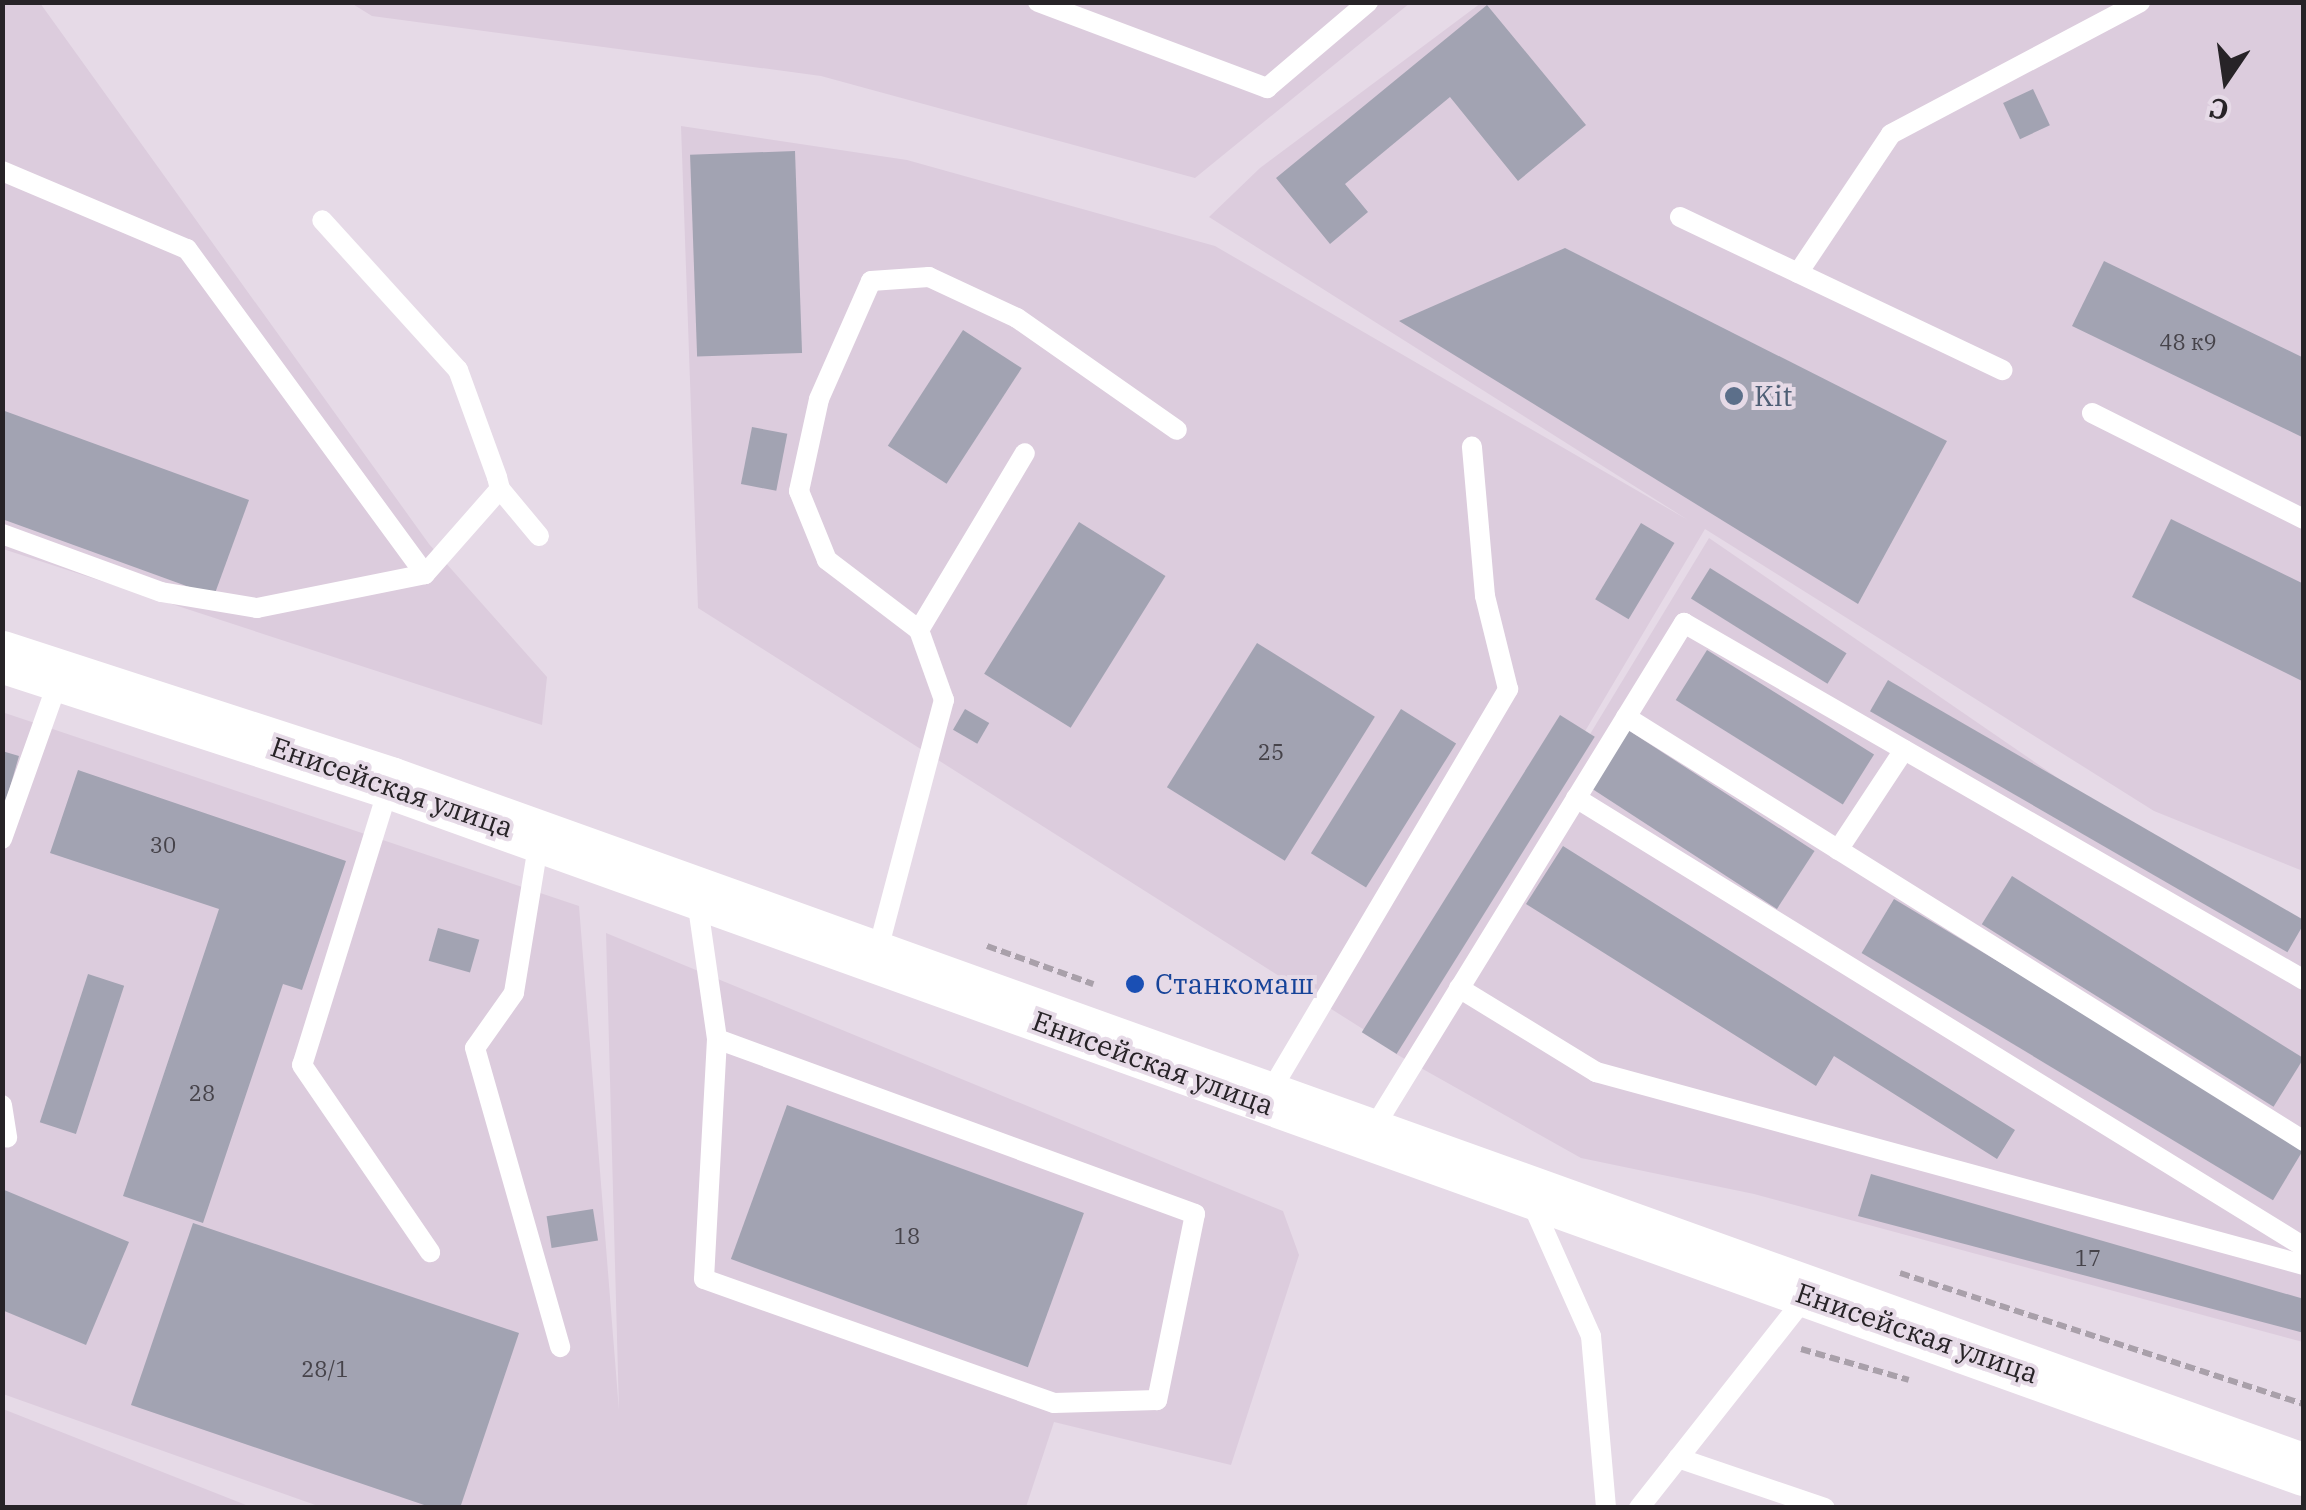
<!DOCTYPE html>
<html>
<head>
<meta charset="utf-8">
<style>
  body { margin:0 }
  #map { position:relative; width:2306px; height:1510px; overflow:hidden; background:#e6dae7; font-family:"IBM Plex Serif",serif }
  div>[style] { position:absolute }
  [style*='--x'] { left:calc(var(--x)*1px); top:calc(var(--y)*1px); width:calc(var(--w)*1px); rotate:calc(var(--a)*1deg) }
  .built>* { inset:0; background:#dcccdd }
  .building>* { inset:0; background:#a2a3b2; transform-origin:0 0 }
  .path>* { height:6px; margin-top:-3px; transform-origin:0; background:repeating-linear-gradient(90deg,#a9a0aa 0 10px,transparent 0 15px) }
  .service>* { height:20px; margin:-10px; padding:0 10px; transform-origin:10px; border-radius:10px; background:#fff }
  .tertiary>* { height:52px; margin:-26px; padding:0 26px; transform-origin:26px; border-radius:26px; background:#fff }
  .dots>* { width:28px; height:28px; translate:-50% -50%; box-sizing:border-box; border:5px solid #e6dae7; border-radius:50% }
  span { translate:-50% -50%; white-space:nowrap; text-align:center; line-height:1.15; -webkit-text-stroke:8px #e6dae7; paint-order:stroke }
  .number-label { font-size:22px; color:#46434a }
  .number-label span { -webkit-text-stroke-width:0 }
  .service-label { font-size:28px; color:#4e5e75 }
  .left { translate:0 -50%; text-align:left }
  .street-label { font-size:28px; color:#272327 }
  .transit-label { font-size:28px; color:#164399 }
  .frame { position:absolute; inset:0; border:5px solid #272327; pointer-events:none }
  .north { position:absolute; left:2176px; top:30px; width:100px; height:100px; -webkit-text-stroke:8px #e6dae7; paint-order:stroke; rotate:193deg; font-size:28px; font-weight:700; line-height:40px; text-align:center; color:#272327 }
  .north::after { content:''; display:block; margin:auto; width:35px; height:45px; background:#272327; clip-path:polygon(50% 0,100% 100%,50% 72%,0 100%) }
</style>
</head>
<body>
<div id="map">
  <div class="built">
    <div style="clip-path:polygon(3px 3px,40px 3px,429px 544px,547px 677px,542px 725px,3px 549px)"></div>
    <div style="clip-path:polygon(351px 3px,1410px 3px,1195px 178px,821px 76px,372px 16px)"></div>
    <div style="clip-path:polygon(1481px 3px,2303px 3px,2303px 871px,2154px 811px,1705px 529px,1396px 1050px,698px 608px,681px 126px,907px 160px,1215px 246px,1688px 520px,1209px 217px,1260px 168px)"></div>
    <div style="clip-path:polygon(1709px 538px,2225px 893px,2303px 925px,2303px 1342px,1754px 1194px,1581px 1158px,1396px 1054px)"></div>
    <div style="clip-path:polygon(2px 712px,579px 906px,619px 1411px,606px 933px,1283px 1211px,1299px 1255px,1231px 1465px,1054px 1422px,1026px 1507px,321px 1507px,3px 1394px)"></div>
    <div style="clip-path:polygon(2px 1409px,3px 1409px,251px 1507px,3px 1507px)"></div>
  </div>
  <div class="building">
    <div style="clip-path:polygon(1487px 5px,1586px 125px,1518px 181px,1450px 97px,1345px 184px,1368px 212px,1330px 244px,1276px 178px)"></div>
    <div style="left:2033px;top:89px;width:40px;height:33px;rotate:65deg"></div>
    <div style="left:795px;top:151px;width:202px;height:105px;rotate:88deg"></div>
    <div style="clip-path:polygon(1565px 248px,1947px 441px,1858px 604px,1399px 321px)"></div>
    <div style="clip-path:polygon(2104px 261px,2304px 358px,2304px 438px,2072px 326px)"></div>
    <div style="left:963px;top:330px;width:70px;height:138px;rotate:33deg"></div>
    <div style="clip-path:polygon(2px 410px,249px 500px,214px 596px,2px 519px)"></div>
    <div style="left:752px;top:427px;width:36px;height:58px;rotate:11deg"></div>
    <div style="clip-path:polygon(2171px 519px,2304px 584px,2304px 682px,2132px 597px)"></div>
    <div style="left:1079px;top:522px;width:102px;height:179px;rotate:32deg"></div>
    <div style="left:1641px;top:523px;width:39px;height:89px;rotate:31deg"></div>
    <div style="left:1710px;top:568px;width:161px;height:36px;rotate:32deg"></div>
    <div style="left:1257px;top:643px;width:139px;height:170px;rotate:32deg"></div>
    <div style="left:1707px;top:650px;width:197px;height:59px;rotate:32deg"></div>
    <div style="left:1888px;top:680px;width:482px;height:36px;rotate:30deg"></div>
    <div style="left:965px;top:709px;width:28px;height:24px;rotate:30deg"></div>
    <div style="left:1401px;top:709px;width:65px;height:170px;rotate:32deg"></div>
    <div style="left:1560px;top:715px;width:41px;height:374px;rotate:32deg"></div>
    <div style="left:1625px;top:728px;width:226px;height:69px;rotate:33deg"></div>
    <div style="clip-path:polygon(2px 751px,19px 756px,6px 801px,2px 800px)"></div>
    <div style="clip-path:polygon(78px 770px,346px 861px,302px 990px,283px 984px,203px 1223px,123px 1196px,219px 909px,50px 853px)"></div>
    <div style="clip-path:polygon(1563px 846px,2015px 1130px,1997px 1159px,1834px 1056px,1816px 1086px,1526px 904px)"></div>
    <div style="left:2012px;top:876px;width:344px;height:57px;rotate:32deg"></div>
    <div style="left:1894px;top:899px;width:480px;height:63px;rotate:31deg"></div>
    <div style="left:438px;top:928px;width:43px;height:34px;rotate:16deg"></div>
    <div style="left:88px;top:974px;width:38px;height:156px;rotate:18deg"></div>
    <div style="left:787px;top:1105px;width:316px;height:164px;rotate:20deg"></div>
    <div style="clip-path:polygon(1871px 1174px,2304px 1299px,2304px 1333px,1858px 1216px)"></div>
    <div style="clip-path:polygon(2px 1189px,129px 1242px,86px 1345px,2px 1310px)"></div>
    <div style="left:593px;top:1209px;width:32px;height:47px;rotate:81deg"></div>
    <div style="clip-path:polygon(193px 1223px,519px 1333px,460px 1508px,433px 1508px,131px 1405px)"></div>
  </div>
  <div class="path">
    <div style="--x:987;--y:946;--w:113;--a:19.7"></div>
    <div style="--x:1900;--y:1273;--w:425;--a:18"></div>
    <div style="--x:1801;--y:1349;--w:112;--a:16"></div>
  </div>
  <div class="service">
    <div style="--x:1038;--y:2;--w:245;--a:20.6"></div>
    <div style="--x:1267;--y:88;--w:133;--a:-40.4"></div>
    <div style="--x:2;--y:171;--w:201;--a:22.9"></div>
    <div style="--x:187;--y:249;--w:403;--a:53.8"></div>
    <div style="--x:1680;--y:217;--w:357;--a:25.4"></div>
    <div style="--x:1798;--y:273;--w:167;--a:-56.2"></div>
    <div style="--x:1891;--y:134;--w:282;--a:-27.9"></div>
    <div style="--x:2092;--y:413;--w:237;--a:26.6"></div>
    <div style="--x:500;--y:489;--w:61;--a:50.3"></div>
    <div style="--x:2;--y:534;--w:169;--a:20"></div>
    <div style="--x:161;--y:592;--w:97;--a:9.5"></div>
    <div style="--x:257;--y:608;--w:171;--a:-11.4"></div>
    <div style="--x:425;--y:574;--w:113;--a:-48.6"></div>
    <div style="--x:500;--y:489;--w:12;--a:-104"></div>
    <div style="--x:497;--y:477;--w:114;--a:-110"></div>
    <div style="--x:458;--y:370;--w:202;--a:-132.2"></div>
    <div style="--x:919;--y:630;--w:206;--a:-59.1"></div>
    <div style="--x:1626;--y:717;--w:800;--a:32.02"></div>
    <div style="--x:390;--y:783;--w:295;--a:107.3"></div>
    <div style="--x:302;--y:1065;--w:227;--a:55.6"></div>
    <div style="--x:1576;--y:798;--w:855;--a:31.66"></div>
    <div style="--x:2;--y:839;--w:173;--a:-70.4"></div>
    <div style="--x:539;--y:840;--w:155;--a:99.3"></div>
    <div style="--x:514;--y:993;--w:67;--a:125.3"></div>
    <div style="--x:475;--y:1048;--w:311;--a:74.1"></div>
    <div style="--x:1838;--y:850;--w:120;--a:-56.6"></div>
    <div style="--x:697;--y:900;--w:140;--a:81.8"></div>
    <div style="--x:717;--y:1039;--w:509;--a:20.11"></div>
    <div style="--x:1195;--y:1214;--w:190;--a:101.5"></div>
    <div style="--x:1157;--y:1400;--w:103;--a:178.3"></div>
    <div style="--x:1054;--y:1403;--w:371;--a:-160.5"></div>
    <div style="--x:704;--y:1279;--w:240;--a:-86.9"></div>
    <div style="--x:876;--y:957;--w:266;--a:-75.2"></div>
    <div style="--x:944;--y:700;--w:74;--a:-109.7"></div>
    <div style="--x:919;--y:630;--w:116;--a:-142.7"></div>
    <div style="--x:827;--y:560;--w:74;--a:-112.1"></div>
    <div style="--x:799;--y:491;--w:94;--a:-77.7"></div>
    <div style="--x:819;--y:399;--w:129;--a:-66.2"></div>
    <div style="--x:871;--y:281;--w:58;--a:-3.9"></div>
    <div style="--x:929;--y:277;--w:97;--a:25"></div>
    <div style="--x:1017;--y:318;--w:195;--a:35"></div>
    <div style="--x:1459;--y:988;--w:161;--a:31.5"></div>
    <div style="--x:1596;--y:1072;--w:734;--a:15.25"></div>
    <div style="--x:1267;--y:1097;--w:474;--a:-59.4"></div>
    <div style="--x:1508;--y:689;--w:96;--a:-103.9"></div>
    <div style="--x:1485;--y:596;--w:150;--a:-95"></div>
    <div style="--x:2;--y:1105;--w:33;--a:81"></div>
    <div style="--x:1370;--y:1134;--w:600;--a:-58.43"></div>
    <div style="--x:1684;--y:623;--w:715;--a:29.93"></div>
    <div style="--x:1530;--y:1199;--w:150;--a:66"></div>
    <div style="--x:1591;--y:1336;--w:173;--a:85"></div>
    <div style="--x:1678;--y:1458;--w:155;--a:18.8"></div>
    <div style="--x:1639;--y:1508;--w:271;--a:-51.7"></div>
  </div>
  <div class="tertiary">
    <div style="--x:2;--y:657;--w:408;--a:18"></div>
    <div style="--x:390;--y:783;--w:2034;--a:19.74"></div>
  </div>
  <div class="dots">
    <div style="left:1734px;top:396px;background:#5c6f8a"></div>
    <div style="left:1135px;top:984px;background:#1a4fb4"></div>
  </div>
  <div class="number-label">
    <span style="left:2188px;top:342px">48 к9</span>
    <span style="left:1271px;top:752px">25</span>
    <span style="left:163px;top:845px">30</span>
    <span style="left:202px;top:1093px">28</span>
    <span style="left:907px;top:1236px">18</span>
    <span style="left:2088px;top:1258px">17</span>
    <span style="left:325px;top:1369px">28/1</span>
  </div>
  <div class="service-label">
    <span class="left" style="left:1754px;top:396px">Kit</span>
  </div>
  <div class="street-label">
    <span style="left:392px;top:787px;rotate:19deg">Енисейская улица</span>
    <span style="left:1153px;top:1063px;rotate:20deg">Енисейская улица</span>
    <span style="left:1917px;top:1333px;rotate:19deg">Енисейская улица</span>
  </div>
  <div class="transit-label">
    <span class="left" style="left:1155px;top:984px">Станкомаш</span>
  </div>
  <div class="frame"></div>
  <div class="north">С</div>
</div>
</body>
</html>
